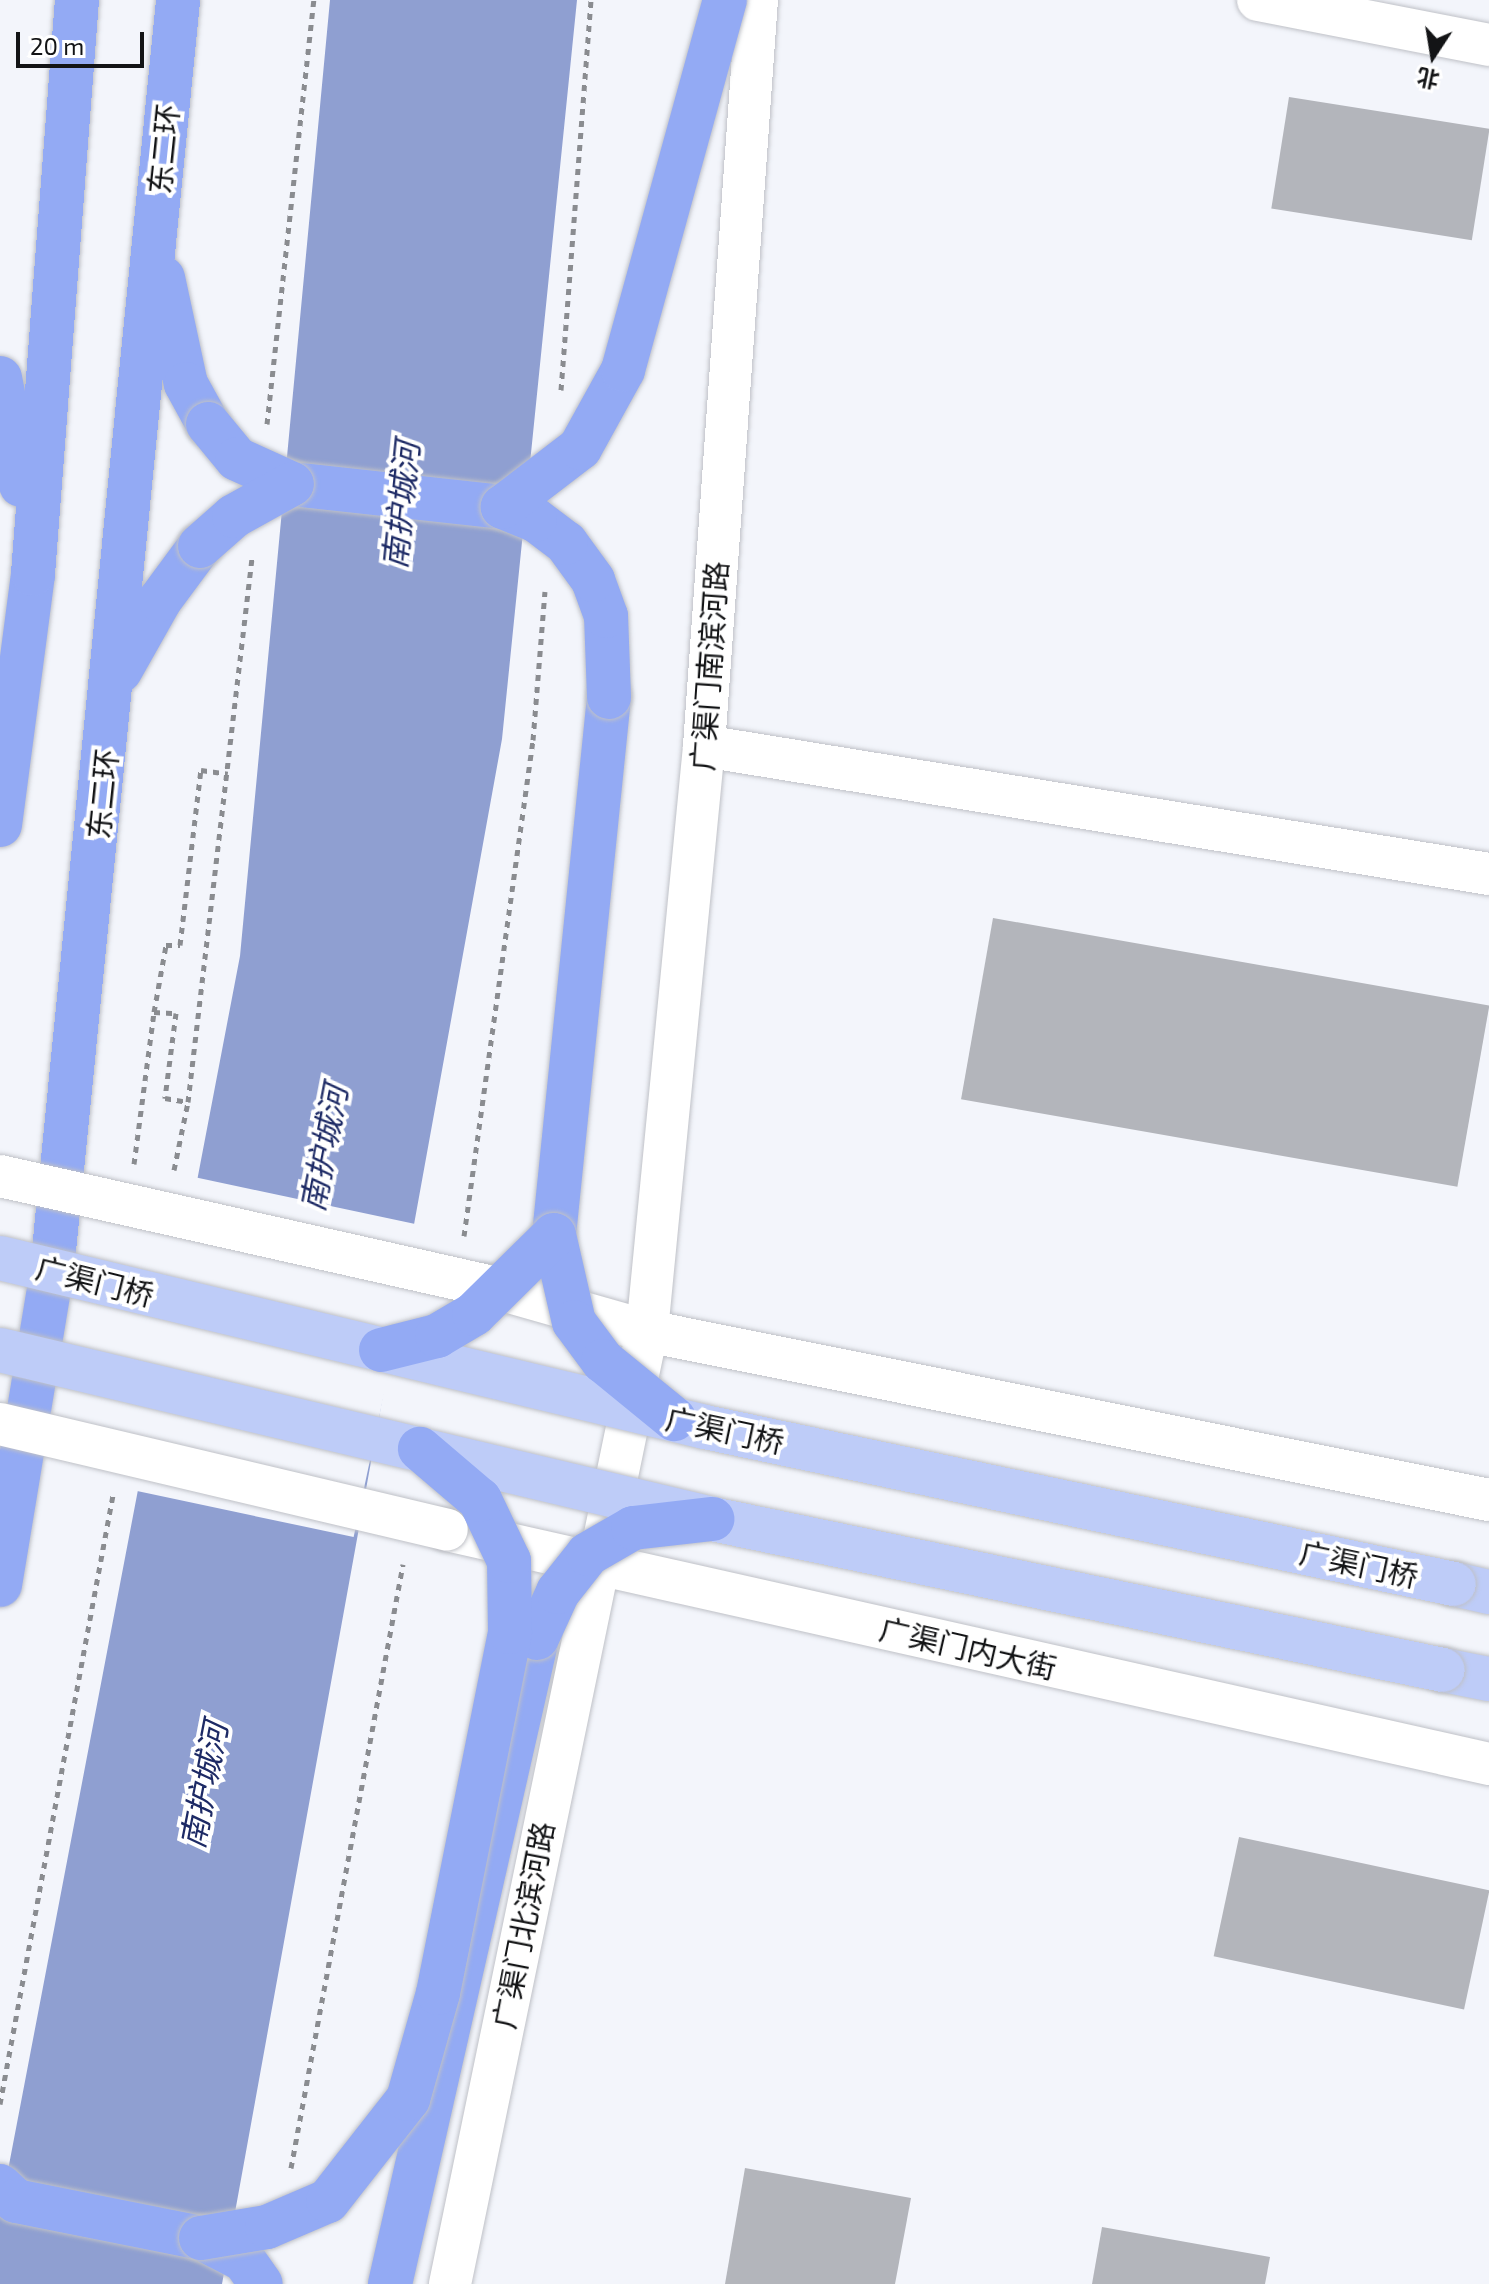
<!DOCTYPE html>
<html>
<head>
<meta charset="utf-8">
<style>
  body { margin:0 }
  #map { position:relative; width:1489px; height:2284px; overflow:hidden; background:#f3f5fb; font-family:"Exo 2","Noto Sans SC",sans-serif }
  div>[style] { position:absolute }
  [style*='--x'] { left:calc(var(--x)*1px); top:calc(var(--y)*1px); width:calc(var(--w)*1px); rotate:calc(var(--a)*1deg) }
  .water>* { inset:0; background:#8f9fd1 }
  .pier>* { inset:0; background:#f3f5fb; transform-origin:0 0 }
  .building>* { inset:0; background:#b3b5bb; transform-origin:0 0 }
  .path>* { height:5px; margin-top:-2.5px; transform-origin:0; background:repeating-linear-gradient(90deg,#8a8c90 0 6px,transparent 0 12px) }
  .roads { filter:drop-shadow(0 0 2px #bfc1c7) drop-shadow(0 0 2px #bfc1c7) }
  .minor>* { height:42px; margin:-21px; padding:0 21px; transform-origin:21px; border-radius:21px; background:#fff }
  .major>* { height:44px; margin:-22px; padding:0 22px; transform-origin:22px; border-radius:22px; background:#beccf8 }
  .highway>* { height:44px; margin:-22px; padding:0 22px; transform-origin:22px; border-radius:22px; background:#93aaf4 }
  .bridges { filter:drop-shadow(0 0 2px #bfc1c7) drop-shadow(0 0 2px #bfc1c7) }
  .minor-bridge>* { height:42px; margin:-21px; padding:0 21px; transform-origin:21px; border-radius:21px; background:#fff }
  .major-bridge>* { height:44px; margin:-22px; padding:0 22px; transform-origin:22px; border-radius:22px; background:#beccf8 }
  .highway-bridge>* { height:44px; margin:-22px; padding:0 22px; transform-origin:22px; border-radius:22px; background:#93aaf4 }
  span { translate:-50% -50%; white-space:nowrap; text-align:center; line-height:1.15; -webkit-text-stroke:8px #fff; paint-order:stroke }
  .street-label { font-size:30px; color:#131416 }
  .water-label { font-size:32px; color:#1d2a65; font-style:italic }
  .north { position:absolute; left:1393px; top:16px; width:80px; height:80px; -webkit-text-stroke:6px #fff; paint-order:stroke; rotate:192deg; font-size:22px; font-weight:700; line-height:32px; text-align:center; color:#131416 }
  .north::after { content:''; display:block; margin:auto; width:28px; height:36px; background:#131416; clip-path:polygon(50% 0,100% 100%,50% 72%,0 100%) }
  .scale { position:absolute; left:16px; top:32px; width:128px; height:36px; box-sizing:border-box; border:4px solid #131416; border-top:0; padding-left:10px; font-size:24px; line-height:28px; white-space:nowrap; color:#131416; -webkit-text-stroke:6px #fff; paint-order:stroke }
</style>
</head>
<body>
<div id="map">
  <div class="water">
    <div style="clip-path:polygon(330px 0,577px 0,502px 739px,222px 2284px,0 2284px,0 2212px,240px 956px)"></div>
  </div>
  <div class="pier">
    <div style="left:194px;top:1177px;width:231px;height:319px;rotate:12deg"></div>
  </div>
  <div class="building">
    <div style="left:1289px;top:97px;width:203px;height:113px;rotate:9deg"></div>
    <div style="left:993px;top:918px;width:504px;height:184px;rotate:10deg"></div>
    <div style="left:1239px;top:1837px;width:256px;height:122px;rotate:12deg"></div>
    <div style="clip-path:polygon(745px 2168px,911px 2198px,895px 2284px,725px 2284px)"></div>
    <div style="clip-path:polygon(1102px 2227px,1270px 2257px,1265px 2284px,1092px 2284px)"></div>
  </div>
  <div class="path">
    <div style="--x:561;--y:390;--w:391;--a:-85.6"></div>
    <div style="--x:267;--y:424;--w:427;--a:-83.7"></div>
    <div style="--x:154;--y:1012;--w:68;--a:-79.8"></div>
    <div style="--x:166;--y:945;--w:14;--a:0"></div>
    <div style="--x:180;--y:945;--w:176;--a:-83.2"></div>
    <div style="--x:201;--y:770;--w:27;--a:8"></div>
    <div style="--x:134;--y:1164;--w:153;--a:-82.5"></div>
    <div style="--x:154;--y:1012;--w:22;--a:3"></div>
    <div style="--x:176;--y:1013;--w:86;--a:97.4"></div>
    <div style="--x:165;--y:1098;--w:23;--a:10"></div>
    <div style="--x:174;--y:1170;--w:69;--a:-78.4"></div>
    <div style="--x:188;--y:1102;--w:548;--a:-83.29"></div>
    <div style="--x:464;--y:1236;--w:501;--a:-82.08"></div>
    <div style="--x:533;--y:740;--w:149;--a:-85.4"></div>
    <div style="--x:0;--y:2104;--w:619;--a:-79.49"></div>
    <div style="--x:291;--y:2168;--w:614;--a:-79.49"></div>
  </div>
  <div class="roads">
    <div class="minor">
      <div style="--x:1258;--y:0;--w:235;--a:11"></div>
      <div style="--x:704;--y:746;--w:795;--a:9.26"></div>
      <div style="--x:485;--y:1285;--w:168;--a:15.9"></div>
      <div style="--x:647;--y:1331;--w:859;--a:11.35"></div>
      <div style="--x:447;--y:1530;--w:1068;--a:12.66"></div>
      <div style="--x:450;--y:2284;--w:973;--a:-78.32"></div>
      <div style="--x:647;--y:1331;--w:588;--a:-84.43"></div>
      <div style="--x:704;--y:746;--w:748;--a:-85.94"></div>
    </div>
    <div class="major">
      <div style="--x:1454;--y:1584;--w:36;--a:13"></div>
      <div style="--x:1443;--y:1670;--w:47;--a:11.1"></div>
    </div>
    <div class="highway">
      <div style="--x:163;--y:278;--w:108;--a:77.8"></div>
      <div style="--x:186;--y:384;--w:46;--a:61.2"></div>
      <div style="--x:0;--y:378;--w:109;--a:78.9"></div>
      <div style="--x:292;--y:484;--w:212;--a:6.2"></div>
      <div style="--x:120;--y:671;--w:81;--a:-60.6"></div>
      <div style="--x:160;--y:600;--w:67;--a:-53.5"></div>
      <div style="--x:0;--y:825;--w:253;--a:-82.5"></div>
      <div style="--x:33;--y:574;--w:576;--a:-85.62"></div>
      <div style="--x:554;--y:1235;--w:541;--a:-84.16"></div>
      <div style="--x:0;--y:1585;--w:319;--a:-80.6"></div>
      <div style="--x:52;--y:1270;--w:1276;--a:-84.33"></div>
      <div style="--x:0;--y:2186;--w:22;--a:43"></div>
      <div style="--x:16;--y:2201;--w:189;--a:11.3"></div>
      <div style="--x:201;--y:2238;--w:48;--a:27.1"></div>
      <div style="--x:244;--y:2260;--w:29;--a:55"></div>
      <div style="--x:390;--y:2284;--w:663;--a:-77.18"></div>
    </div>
  </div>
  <div class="bridges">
    <div class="minor-bridge">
      <div style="--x:0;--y:1176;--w:497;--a:12.7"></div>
      <div style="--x:0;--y:1424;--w:459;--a:13.3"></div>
    </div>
    <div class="major-bridge">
      <div style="--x:0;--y:1258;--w:725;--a:13.48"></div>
      <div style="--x:705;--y:1427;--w:765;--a:11.84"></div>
      <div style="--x:0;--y:1350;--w:732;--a:13.35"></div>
      <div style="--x:712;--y:1519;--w:746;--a:11.67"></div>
    </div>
    <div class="highway-bridge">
      <div style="--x:208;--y:424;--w:45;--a:50.4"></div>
      <div style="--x:237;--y:459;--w:60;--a:24.4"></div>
      <div style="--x:200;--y:546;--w:45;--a:-41.4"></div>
      <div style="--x:234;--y:516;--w:66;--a:-28.9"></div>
      <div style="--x:609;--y:697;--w:81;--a:-92.1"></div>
      <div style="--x:606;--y:616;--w:38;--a:-110"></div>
      <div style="--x:593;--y:580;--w:46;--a:-126.1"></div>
      <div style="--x:566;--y:543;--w:39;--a:-143"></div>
      <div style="--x:535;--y:520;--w:35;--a:-158"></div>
      <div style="--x:503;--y:507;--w:97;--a:-37.5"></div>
      <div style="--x:580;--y:448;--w:89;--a:-61.1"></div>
      <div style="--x:623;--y:370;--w:384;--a:-74.6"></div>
      <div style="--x:554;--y:1235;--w:89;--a:77.1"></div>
      <div style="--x:574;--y:1322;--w:49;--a:53.4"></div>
      <div style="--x:603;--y:1361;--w:92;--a:39.2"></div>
      <div style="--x:381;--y:1350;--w:58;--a:-14"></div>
      <div style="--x:437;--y:1336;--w:43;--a:-30.7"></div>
      <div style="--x:474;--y:1314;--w:112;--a:-44.6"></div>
      <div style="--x:537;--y:1638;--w:51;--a:-65.5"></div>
      <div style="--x:558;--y:1592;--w:48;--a:-51.7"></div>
      <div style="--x:588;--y:1554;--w:52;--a:-30"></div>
      <div style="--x:633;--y:1528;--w:80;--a:-6.5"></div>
      <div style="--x:201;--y:2238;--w:67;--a:-9.5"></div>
      <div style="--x:267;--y:2227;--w:66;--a:-23.1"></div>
      <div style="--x:328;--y:2201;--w:130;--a:-51.9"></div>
      <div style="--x:408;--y:2099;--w:110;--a:-74.2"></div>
      <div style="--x:438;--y:1993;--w:368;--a:-78.7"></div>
      <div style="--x:510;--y:1632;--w:71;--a:-90.8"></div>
      <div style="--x:509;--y:1561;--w:68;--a:-115.4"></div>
      <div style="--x:480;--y:1500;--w:79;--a:-139.6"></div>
    </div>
  </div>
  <div class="street-label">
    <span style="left:163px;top:149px;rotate:-84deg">东二环</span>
    <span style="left:709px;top:666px;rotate:-86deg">广渠门南滨河路</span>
    <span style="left:102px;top:794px;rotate:-84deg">东二环</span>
    <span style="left:95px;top:1281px;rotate:14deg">广渠门桥</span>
    <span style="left:725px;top:1430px;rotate:12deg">广渠门桥</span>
    <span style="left:1359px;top:1564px;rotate:12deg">广渠门桥</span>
    <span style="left:968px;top:1648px;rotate:13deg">广渠门内大街</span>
    <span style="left:523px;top:1925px;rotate:-79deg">广渠门北滨河路</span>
  </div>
  <div class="water-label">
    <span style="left:400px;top:505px;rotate:-84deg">南护城河</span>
    <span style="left:323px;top:1148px;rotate:-79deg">南护城河</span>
    <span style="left:203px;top:1785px;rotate:-79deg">南护城河</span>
  </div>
  <div class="north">北</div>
  <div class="scale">20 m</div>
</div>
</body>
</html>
